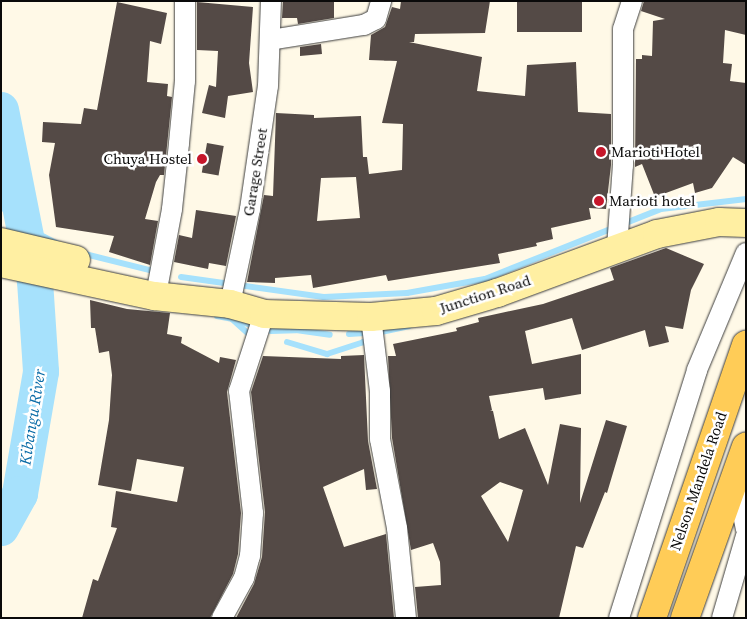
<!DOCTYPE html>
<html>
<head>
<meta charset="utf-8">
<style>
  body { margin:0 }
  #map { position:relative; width:747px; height:619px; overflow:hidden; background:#fff9e7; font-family:"Source Serif 4",serif }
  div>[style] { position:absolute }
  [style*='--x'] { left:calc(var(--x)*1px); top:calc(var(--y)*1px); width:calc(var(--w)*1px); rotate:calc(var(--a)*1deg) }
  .stream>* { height:6px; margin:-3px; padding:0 3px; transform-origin:3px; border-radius:3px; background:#a6e1fc }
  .river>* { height:36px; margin:-18px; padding:0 18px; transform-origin:18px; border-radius:18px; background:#a6e1fc }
  .building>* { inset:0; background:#544a46; transform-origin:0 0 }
  .roads { filter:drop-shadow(0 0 1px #3d3d3d) drop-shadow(0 0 1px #3d3d3d) }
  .minor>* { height:20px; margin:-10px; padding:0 10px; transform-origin:10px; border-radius:10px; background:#fff }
  .secondary>* { height:28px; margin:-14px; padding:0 14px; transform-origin:14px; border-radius:14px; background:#ffefa2 }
  .primary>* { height:28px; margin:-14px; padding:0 14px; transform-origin:14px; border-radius:14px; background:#ffcc57 }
  .dots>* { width:14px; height:14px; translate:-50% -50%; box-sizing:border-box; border:2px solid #fff; border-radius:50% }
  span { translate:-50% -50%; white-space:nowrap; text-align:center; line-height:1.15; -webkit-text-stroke:5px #fff; paint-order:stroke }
  .poi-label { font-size:15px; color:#0a0a0a }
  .left { translate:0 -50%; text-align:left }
  .right { translate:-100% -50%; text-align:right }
  .street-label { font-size:15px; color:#0a0a0a }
  .water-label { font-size:16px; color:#096ba6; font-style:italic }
  .frame { position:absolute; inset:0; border:2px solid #0a0a0a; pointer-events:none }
</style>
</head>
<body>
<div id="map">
  <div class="stream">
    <div style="--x:1;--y:206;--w:30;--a:42"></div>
    <div style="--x:23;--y:226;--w:42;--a:27.2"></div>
    <div style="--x:81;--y:253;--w:74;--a:14"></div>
    <div style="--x:181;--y:277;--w:144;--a:8"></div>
    <div style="--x:324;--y:297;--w:83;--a:-2.8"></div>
    <div style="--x:407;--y:293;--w:79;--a:-10.2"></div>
    <div style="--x:485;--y:279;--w:189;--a:-21.7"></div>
    <div style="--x:661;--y:209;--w:86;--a:-6.7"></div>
    <div style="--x:217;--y:316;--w:15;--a:11"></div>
    <div style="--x:232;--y:319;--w:25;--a:42"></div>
    <div style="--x:236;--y:320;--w:21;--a:19"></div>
    <div style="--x:271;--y:331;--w:25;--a:-2"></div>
    <div style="--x:296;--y:330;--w:34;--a:8"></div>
    <div style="--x:381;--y:332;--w:29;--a:-12"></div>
    <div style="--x:349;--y:334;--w:16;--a:-4"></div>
    <div style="--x:287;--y:342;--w:42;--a:16.7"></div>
    <div style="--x:327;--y:354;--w:38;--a:-18"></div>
    <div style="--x:363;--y:342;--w:8;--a:14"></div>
  </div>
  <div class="river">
    <div style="--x:1;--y:110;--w:174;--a:78.8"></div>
    <div style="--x:35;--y:281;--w:91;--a:86.2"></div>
    <div style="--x:41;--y:372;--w:124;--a:99.8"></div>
    <div style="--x:20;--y:494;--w:39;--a:119"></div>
  </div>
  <div class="building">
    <div style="clip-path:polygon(283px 1px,334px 1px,334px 18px,298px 24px,297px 18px,282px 18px)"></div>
    <div style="clip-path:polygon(evenodd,401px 1px,490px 1px,485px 33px,415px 34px,414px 42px,409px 42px,482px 57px,477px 91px,525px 96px,527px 65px,576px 62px,578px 112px,611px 114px,611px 165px,606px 209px,589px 208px,591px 219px,551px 228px,553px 239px,536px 243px,537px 246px,498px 254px,500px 263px,388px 281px,386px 275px,313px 288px,311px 275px,275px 278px,275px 283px,247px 282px,264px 195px,273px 196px,276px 113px,314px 115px,314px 118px,361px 116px,363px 157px,367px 157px,369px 174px,402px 170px,403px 124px,382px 123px,397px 61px,369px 60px,371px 35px,385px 27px,392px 7px,400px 9px,401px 1px,356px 177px,360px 218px,317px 221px,321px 178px,356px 177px)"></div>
    <div style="left:517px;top:1px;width:65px;height:31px"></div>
    <div style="clip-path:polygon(644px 1px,746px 1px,746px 35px,725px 30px,723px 63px,732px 64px,730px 81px,746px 83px,746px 165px,733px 157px,712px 188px,695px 193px,693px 183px,655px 197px,642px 164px,635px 167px,636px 59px,642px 59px,642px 55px,652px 56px,653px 21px,665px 19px,641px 11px)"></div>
    <div style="clip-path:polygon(117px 2px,167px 13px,161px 44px,150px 41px,147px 82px,168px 84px,167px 96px,172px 97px,164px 175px,160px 175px,156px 182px,145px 219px,158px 221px,150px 265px,109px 252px,114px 236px,56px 227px,49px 175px,55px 143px,42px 142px,43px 122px,81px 124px,84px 108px,97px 110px)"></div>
    <div style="clip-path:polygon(197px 2px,253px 7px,249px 63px,253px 92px,228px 96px,225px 118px,202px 113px,209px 85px,216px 87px,218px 51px,197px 50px)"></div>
    <div style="clip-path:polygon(321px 44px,322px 54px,300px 56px,300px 47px)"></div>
    <div style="left:207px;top:143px;width:17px;height:30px;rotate:10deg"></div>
    <div style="clip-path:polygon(196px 210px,236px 216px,226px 266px,209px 263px,208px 269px,174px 262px,179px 235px,192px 238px)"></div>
    <div style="clip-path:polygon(evenodd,666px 248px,704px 264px,691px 290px,683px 329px,665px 326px,669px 342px,649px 347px,645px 330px,582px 350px,572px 318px,525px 331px,532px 364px,581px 354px,581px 394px,545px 400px,543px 388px,489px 396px,492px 410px,490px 410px,493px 411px,499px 439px,525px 428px,548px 485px,560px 424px,581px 428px,580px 503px,606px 420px,627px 426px,607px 493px,605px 492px,583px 548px,576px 546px,559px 618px,418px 618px,415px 587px,441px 585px,440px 562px,433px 543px,411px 550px,392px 438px,388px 356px,396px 356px,393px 344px,457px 331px,456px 328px,479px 322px,478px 318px,543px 304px,614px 280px,610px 268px,666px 248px,500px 482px,523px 490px,508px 542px,481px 496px,500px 482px)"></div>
    <div style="clip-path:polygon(90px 300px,127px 309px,170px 313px,167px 334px,182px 337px,181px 343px,219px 363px,220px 357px,236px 360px,227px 392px,241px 513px,238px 554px,233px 574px,210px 618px,82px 618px,93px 579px,98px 581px,117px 528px,111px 527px,116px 491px,177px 502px,184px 467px,137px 459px,131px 491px,98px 485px,109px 420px,112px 375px,109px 351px,99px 353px,95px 328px,91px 328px)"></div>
    <div style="clip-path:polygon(364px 355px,368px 441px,377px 489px,366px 490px,364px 469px,323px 487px,344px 547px,386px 534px,394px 618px,236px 618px,254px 584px,262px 557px,265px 512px,251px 392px,263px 356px,341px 359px,341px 356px)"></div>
  </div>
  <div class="roads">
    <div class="minor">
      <div style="--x:270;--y:40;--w:95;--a:-9.1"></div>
      <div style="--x:364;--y:25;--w:13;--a:-27"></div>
      <div style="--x:376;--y:19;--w:19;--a:-74"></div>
      <div style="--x:617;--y:248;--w:83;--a:-85.9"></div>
      <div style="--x:623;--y:165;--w:136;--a:-90"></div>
      <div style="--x:623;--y:29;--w:29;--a:-72"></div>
      <div style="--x:158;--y:284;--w:76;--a:-79.4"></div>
      <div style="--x:172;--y:209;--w:66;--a:-83.9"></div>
      <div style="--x:179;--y:143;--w:62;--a:-84.5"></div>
      <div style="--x:185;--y:81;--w:80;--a:-90"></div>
      <div style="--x:230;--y:304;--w:97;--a:-78.1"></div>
      <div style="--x:250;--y:209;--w:124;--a:-81.7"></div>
      <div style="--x:268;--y:86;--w:85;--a:-88"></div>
      <div style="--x:371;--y:317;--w:75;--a:83.1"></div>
      <div style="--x:380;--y:391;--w:48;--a:90"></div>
      <div style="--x:380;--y:439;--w:91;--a:79.2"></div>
      <div style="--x:397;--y:528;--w:90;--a:84.3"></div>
      <div style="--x:735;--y:477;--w:53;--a:78.1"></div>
      <div style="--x:222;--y:618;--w:46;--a:-61.2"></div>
      <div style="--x:244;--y:578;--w:23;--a:-75"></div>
      <div style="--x:250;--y:556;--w:43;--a:-86"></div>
      <div style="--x:253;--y:513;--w:123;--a:-96.5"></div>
      <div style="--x:239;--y:391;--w:81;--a:-72"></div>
      <div style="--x:619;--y:618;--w:260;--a:-72.5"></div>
      <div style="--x:697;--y:370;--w:127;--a:-67.3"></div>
      <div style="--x:722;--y:618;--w:85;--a:-73.7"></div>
    </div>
    <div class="secondary">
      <div style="--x:1;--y:242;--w:77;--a:13.5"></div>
      <div style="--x:1;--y:263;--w:157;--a:12.2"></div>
      <div style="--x:154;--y:296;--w:76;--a:6"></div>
      <div style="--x:230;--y:304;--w:35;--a:16"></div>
      <div style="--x:264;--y:314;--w:107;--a:1.6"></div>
      <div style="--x:371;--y:317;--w:65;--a:-5.3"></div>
      <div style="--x:436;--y:311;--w:64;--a:-16.4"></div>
      <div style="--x:497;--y:293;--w:171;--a:-20.2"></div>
      <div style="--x:657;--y:234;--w:63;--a:-11"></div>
      <div style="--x:719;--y:222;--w:27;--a:2"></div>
    </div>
    <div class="primary">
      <div style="--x:652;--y:618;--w:289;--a:-71"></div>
      <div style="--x:685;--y:618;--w:182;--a:-70.4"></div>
    </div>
  </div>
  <div class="dots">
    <div style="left:601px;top:152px;background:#c6162a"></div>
    <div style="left:202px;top:159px;background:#c6162a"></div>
    <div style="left:599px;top:201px;background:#c6162a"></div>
  </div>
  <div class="poi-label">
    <span class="left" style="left:611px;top:152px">Marioti Hotel</span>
    <span class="right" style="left:192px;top:159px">Chuya Hostel</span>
    <span class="left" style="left:609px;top:201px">Marioti hotel</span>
  </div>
  <div class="street-label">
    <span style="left:255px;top:172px;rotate:-81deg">Garage Street</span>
    <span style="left:485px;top:294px;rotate:-18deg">Junction Road</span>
    <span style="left:698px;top:481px;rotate:-71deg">Nelson Mandela Road</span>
  </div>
  <div class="water-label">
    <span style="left:32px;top:417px;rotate:-81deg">Kibangu River</span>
  </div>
  <div class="frame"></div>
</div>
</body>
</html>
